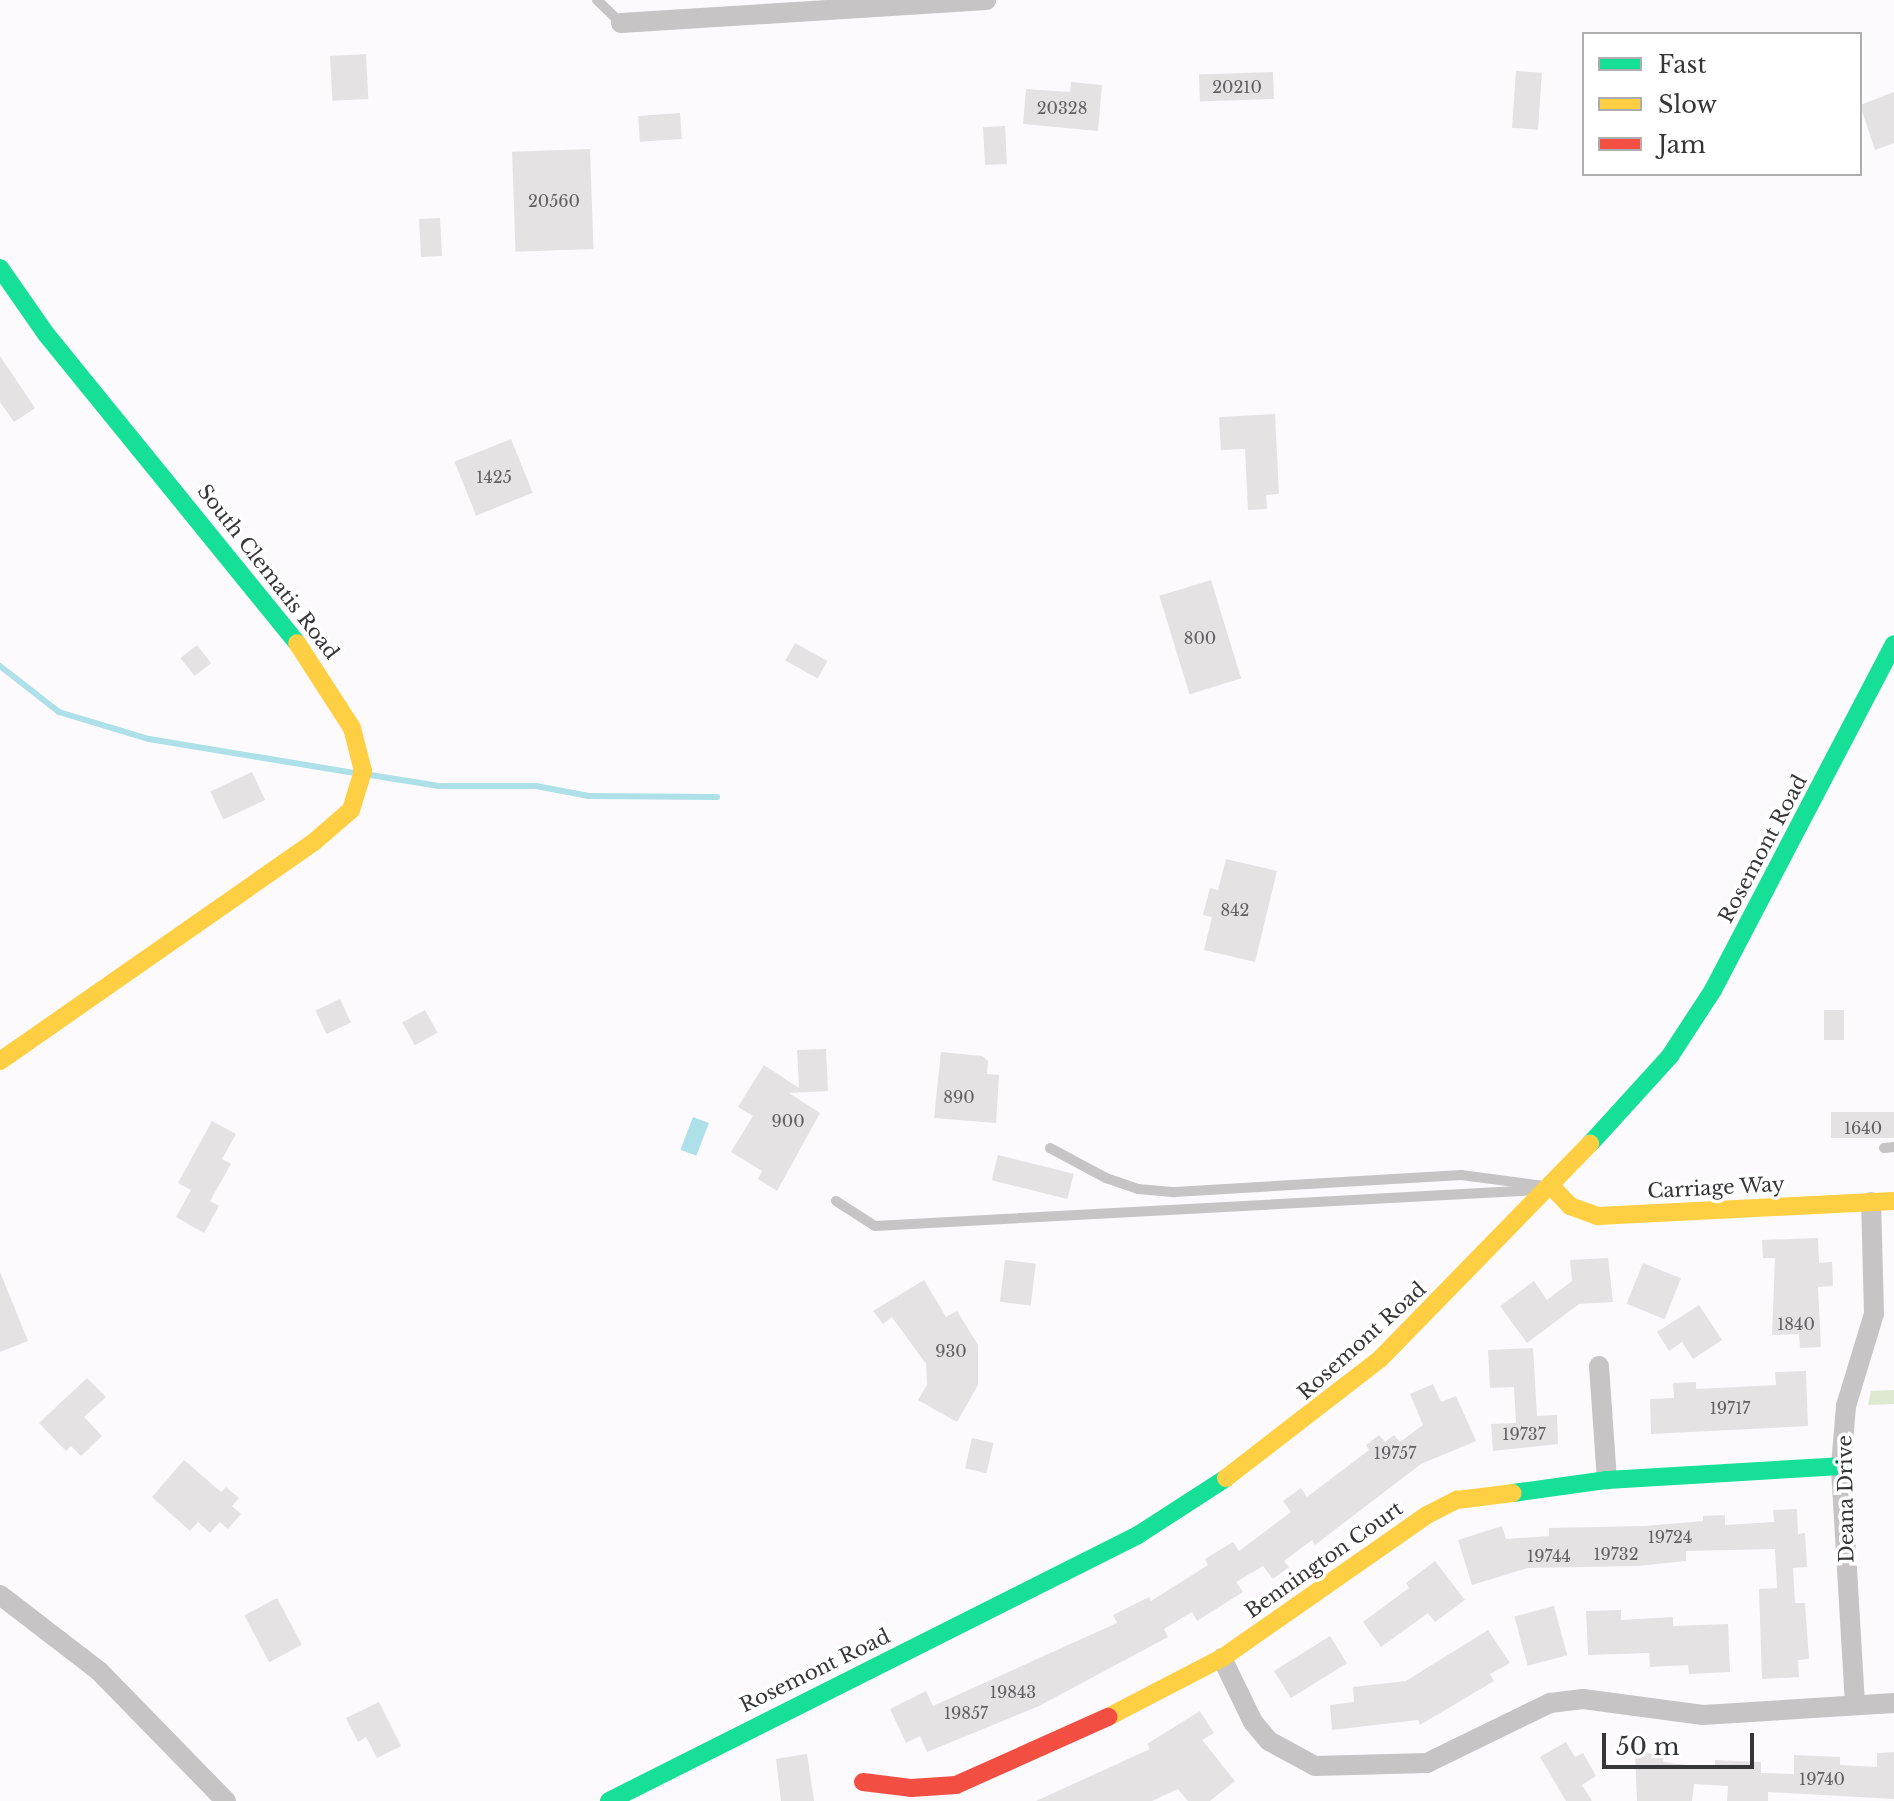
<!DOCTYPE html>
<html>
<head>
<meta charset="utf-8">
<style>
  body { margin:0 }
  #map { position:relative; width:1894px; height:1801px; overflow:hidden; background:#fcfafd; font-family:"Libre Baskerville",serif }
  div>[style] { position:absolute }
  [style*='--x'] { left:calc(var(--x)*1px); top:calc(var(--y)*1px); width:calc(var(--w)*1px); rotate:calc(var(--a)*1deg) }
  .green>* { inset:0; background:#dfe8d0 }
  .water>* { inset:0; background:#ade0e8; transform-origin:0 0 }
  .stream>* { height:6px; margin:-3px; padding:0 3px; transform-origin:3px; border-radius:3px; background:#ade0e8 }
  .building>* { inset:0; background:#e4e2e3; transform-origin:0 0 }
  .lane>* { height:10px; margin:-5px; padding:0 5px; transform-origin:5px; border-radius:5px; background:#c6c4c4 }
  .street>* { height:20px; margin:-10px; padding:0 10px; transform-origin:10px; border-radius:10px; background:#c6c4c4 }
  .fast>* { height:18px; margin:-9px; padding:0 9px; transform-origin:9px; border-radius:9px; background:#16e098 }
  .slow>* { height:18px; margin:-9px; padding:0 9px; transform-origin:9px; border-radius:9px; background:#ffcf43 }
  .jam>* { height:18px; margin:-9px; padding:0 9px; transform-origin:9px; border-radius:9px; background:#f24e42 }
  span { translate:-50% -50%; white-space:nowrap; text-align:center; line-height:1.15; -webkit-text-stroke:7px #fff; paint-order:stroke }
  .number-label { font-size:16px; color:#626062 }
  .number-label span { -webkit-text-stroke-width:0 }
  .street-label { font-size:20px; color:#363537 }
  .legend { position:absolute; left:1582px; top:32px; width:280px; height:144px; box-sizing:border-box; background:#fff; border:2px solid #afaeaf; margin:0; padding:10px 14px; list-style:none; font-size:24px; color:#363537 }
  .legend li { display:flex; align-items:center; gap:16px; height:40px }
  .legend b { width:40px; border:2px solid #afaeaf }
  .scale { position:absolute; left:1602px; top:1733px; width:152px; height:36px; box-sizing:border-box; border:4px solid #363537; border-top:0; padding-left:10px; font-size:24px; line-height:28px; white-space:nowrap; color:#363537; -webkit-text-stroke:6px #fff; paint-order:stroke }
</style>
</head>
<body>
<div id="map">
  <div class="green">
    <div style="clip-path:polygon(1894px 1390px,1894px 1404px,1868px 1405px,1871px 1391px)"></div>
  </div>
  <div class="water">
    <div style="left:693px;top:1117px;width:17px;height:35px;rotate:21deg"></div>
  </div>
  <div class="stream">
    <div style="--x:0;--y:666;--w:75;--a:37.9"></div>
    <div style="--x:59;--y:712;--w:94;--a:16.7"></div>
    <div style="--x:149;--y:739;--w:209;--a:9.4"></div>
    <div style="--x:370;--y:775;--w:70;--a:9.1"></div>
    <div style="--x:439;--y:786;--w:97;--a:0"></div>
    <div style="--x:536;--y:786;--w:54;--a:10.7"></div>
    <div style="--x:589;--y:796;--w:128;--a:0.4"></div>
  </div>
  <div class="building">
    <div style="left:366px;top:54px;width:45px;height:36px;rotate:87deg"></div>
    <div style="left:1516px;top:71px;width:26px;height:57px;rotate:4deg"></div>
    <div style="left:1273px;top:72px;width:27px;height:74px;rotate:88deg"></div>
    <div style="clip-path:polygon(1071px 82px,1102px 85px,1098px 131px,1023px 124px,1026px 89px,1070px 92px)"></div>
    <div style="clip-path:polygon(1894px 92px,1894px 143px,1875px 150px,1860px 105px)"></div>
    <div style="left:680px;top:113px;width:26px;height:42px;rotate:86deg"></div>
    <div style="left:1005px;top:126px;width:38px;height:22px;rotate:87deg"></div>
    <div style="left:590px;top:149px;width:100px;height:78px;rotate:88deg"></div>
    <div style="left:440px;top:218px;width:38px;height:21px;rotate:87deg"></div>
    <div style="clip-path:polygon(0 356px,35px 408px,14px 422px,0 402px)"></div>
    <div style="clip-path:polygon(1275px 414px,1279px 494px,1266px 495px,1267px 509px,1248px 510px,1245px 449px,1221px 450px,1219px 417px)"></div>
    <div style="left:511px;top:439px;width:58px;height:61px;rotate:68deg"></div>
    <div style="left:1211px;top:580px;width:103px;height:54px;rotate:73deg"></div>
    <div style="left:795px;top:643px;width:37px;height:20px;rotate:29deg"></div>
    <div style="left:197px;top:645px;width:23px;height:21px;rotate:52deg"></div>
    <div style="left:252px;top:772px;width:31px;height:46px;rotate:65deg"></div>
    <div style="clip-path:polygon(1226px 859px,1277px 871px,1255px 962px,1204px 950px,1212px 917px,1203px 915px,1210px 888px,1218px 890px)"></div>
    <div style="left:340px;top:999px;width:26px;height:27px;rotate:65deg"></div>
    <div style="left:425px;top:1010px;width:26px;height:26px;rotate:61deg"></div>
    <div style="left:1824px;top:1010px;width:20px;height:30px"></div>
    <div style="clip-path:polygon(826px 1049px,828px 1091px,789px 1093px,820px 1113px,777px 1191px,758px 1179px,762px 1171px,731px 1152px,753px 1116px,738px 1107px,764px 1065px,799px 1088px,797px 1050px)"></div>
    <div style="clip-path:polygon(941px 1052px,982px 1056px,988px 1061px,987px 1074px,999px 1075px,996px 1123px,934px 1118px)"></div>
    <div style="left:1894px;top:1112px;width:26px;height:63px;rotate:90deg"></div>
    <div style="clip-path:polygon(212px 1121px,236px 1134px,222px 1159px,231px 1164px,210px 1201px,219px 1206px,204px 1233px,176px 1217px,191px 1190px,178px 1183px)"></div>
    <div style="left:998px;top:1155px;width:78px;height:26px;rotate:14deg"></div>
    <div style="clip-path:polygon(1818px 1238px,1819px 1263px,1832px 1262px,1833px 1286px,1818px 1287px,1821px 1347px,1800px 1348px,1799px 1334px,1772px 1335px,1775px 1258px,1763px 1258px,1762px 1240px)"></div>
    <div style="clip-path:polygon(1608px 1258px,1613px 1302px,1579px 1304px,1527px 1343px,1500px 1306px,1534px 1281px,1547px 1300px,1572px 1281px,1570px 1260px)"></div>
    <div style="left:1005px;top:1260px;width:31px;height:42px;rotate:7deg"></div>
    <div style="left:1643px;top:1263px;width:41px;height:44px;rotate:22deg"></div>
    <div style="clip-path:polygon(0 1272px,28px 1341px,0 1352px)"></div>
    <div style="clip-path:polygon(924px 1280px,946px 1317px,957px 1311px,978px 1345px,978px 1385px,957px 1422px,918px 1400px,927px 1385px,926px 1364px,892px 1317px,883px 1324px,873px 1311px)"></div>
    <div style="clip-path:polygon(1699px 1305px,1722px 1340px,1693px 1359px,1682px 1342px,1669px 1351px,1657px 1332px)"></div>
    <div style="clip-path:polygon(1533px 1348px,1537px 1416px,1557px 1415px,1558px 1444px,1493px 1451px,1491px 1424px,1516px 1423px,1514px 1387px,1490px 1388px,1488px 1350px)"></div>
    <div style="clip-path:polygon(1806px 1371px,1808px 1426px,1651px 1434px,1650px 1399px,1674px 1398px,1673px 1383px,1696px 1382px,1696px 1389px,1776px 1385px,1775px 1372px)"></div>
    <div style="clip-path:polygon(87px 1378px,106px 1397px,84px 1417px,102px 1436px,81px 1456px,71px 1446px,66px 1451px,39px 1423px)"></div>
    <div style="clip-path:polygon(1433px 1384px,1441px 1402px,1456px 1396px,1476px 1441px,1421px 1464px,1315px 1545px,1312px 1540px,1284px 1561px,1289px 1567px,1273px 1579px,1263px 1566px,1236px 1582px,1243px 1592px,1197px 1621px,1192px 1612px,1164px 1629px,1168px 1637px,1039px 1706px,927px 1752px,920px 1736px,906px 1743px,890px 1709px,926px 1691px,933px 1706px,1117px 1623px,1113px 1615px,1149px 1597px,1151px 1601px,1208px 1565px,1205px 1559px,1233px 1542px,1239px 1551px,1291px 1512px,1283px 1501px,1301px 1488px,1307px 1497px,1369px 1450px,1366px 1445px,1379px 1435px,1385px 1442px,1394px 1435px,1400px 1442px,1423px 1425px,1410px 1394px)"></div>
    <div style="left:972px;top:1438px;width:22px;height:31px;rotate:13deg"></div>
    <div style="clip-path:polygon(184px 1460px,221px 1492px,226px 1487px,239px 1498px,232px 1506px,241px 1514px,228px 1529px,220px 1522px,210px 1533px,198px 1522px,190px 1531px,152px 1497px)"></div>
    <div style="clip-path:polygon(1797px 1509px,1798px 1534px,1805px 1533px,1807px 1567px,1793px 1568px,1795px 1603px,1805px 1603px,1809px 1659px,1798px 1660px,1799px 1677px,1762px 1679px,1759px 1589px,1777px 1588px,1775px 1549px,1686px 1551px,1686px 1561px,1638px 1566px,1528px 1568px,1472px 1585px,1458px 1540px,1502px 1526px,1506px 1539px,1549px 1536px,1549px 1528px,1644px 1526px,1703px 1521px,1703px 1516px,1725px 1515px,1725px 1525px,1774px 1522px,1773px 1510px)"></div>
    <div style="clip-path:polygon(1435px 1561px,1465px 1600px,1435px 1622px,1428px 1613px,1381px 1647px,1363px 1622px,1409px 1588px,1406px 1583px)"></div>
    <div style="left:277px;top:1598px;width:53px;height:37px;rotate:62deg"></div>
    <div style="left:1554px;top:1606px;width:51px;height:41px;rotate:75deg"></div>
    <div style="clip-path:polygon(1621px 1610px,1621px 1620px,1673px 1617px,1673px 1626px,1728px 1624px,1730px 1672px,1689px 1674px,1688px 1665px,1650px 1667px,1649px 1653px,1588px 1655px,1586px 1611px)"></div>
    <div style="clip-path:polygon(1488px 1630px,1510px 1663px,1490px 1674px,1494px 1681px,1420px 1725px,1418px 1720px,1332px 1730px,1330px 1705px,1354px 1702px,1353px 1687px,1406px 1681px)"></div>
    <div style="left:1330px;top:1636px;width:32px;height:66px;rotate:58deg"></div>
    <div style="clip-path:polygon(379px 1702px,401px 1746px,377px 1758px,366px 1737px,358px 1742px,346px 1718px)"></div>
    <div style="clip-path:polygon(1200px 1711px,1214px 1733px,1202px 1740px,1235px 1781px,1210px 1801px,1188px 1801px,1178px 1789px,1152px 1801px,1036px 1801px,1150px 1749px,1147px 1744px)"></div>
    <div style="clip-path:polygon(1566px 1742px,1575px 1757px,1583px 1753px,1596px 1776px,1582px 1785px,1592px 1801px,1566px 1801px,1540px 1757px)"></div>
    <div style="clip-path:polygon(1635px 1752px,1664px 1755px,1663px 1762px,1715px 1769px,1715px 1760px,1761px 1762px,1761px 1773px,1794px 1774px,1794px 1755px,1840px 1757px,1840px 1765px,1877px 1767px,1877px 1753px,1894px 1752px,1894px 1799px,1768px 1792px,1768px 1801px,1727px 1801px,1728px 1786px,1694px 1784px,1692px 1801px,1637px 1801px)"></div>
    <div style="clip-path:polygon(807px 1754px,814px 1801px,781px 1801px,776px 1759px)"></div>
  </div>
  <div class="lane">
    <div style="--x:597;--y:0;--w:33;--a:44"></div>
    <div style="--x:1050;--y:1148;--w:64;--a:28.2"></div>
    <div style="--x:1106;--y:1178;--w:34;--a:19"></div>
    <div style="--x:1138;--y:1189;--w:37;--a:5"></div>
    <div style="--x:1175;--y:1192;--w:287;--a:-3.4"></div>
    <div style="--x:1461;--y:1175;--w:85;--a:7.5"></div>
    <div style="--x:1884;--y:1148;--w:10;--a:-6"></div>
    <div style="--x:836;--y:1201;--w:46;--a:32.7"></div>
    <div style="--x:875;--y:1226;--w:663;--a:-3.11"></div>
  </div>
  <div class="street">
    <div style="--x:621;--y:23;--w:366;--a:-3.6"></div>
    <div style="--x:1599;--y:1366;--w:114;--a:86"></div>
    <div style="--x:0;--y:1595;--w:125;--a:37.5"></div>
    <div style="--x:99;--y:1671;--w:182;--a:45.7"></div>
    <div style="--x:1222;--y:1658;--w:71;--a:64.2"></div>
    <div style="--x:1253;--y:1722;--w:25;--a:50"></div>
    <div style="--x:1269;--y:1741;--w:52;--a:28.5"></div>
    <div style="--x:1315;--y:1766;--w:112;--a:-1.5"></div>
    <div style="--x:1427;--y:1763;--w:137;--a:-26"></div>
    <div style="--x:1550;--y:1703;--w:33;--a:-7"></div>
    <div style="--x:1583;--y:1699;--w:121;--a:7.6"></div>
    <div style="--x:1703;--y:1715;--w:191;--a:-3.6"></div>
    <div style="--x:1855;--y:1704;--w:238;--a:-93.4"></div>
    <div style="--x:1841;--y:1466;--w:60;--a:-85.2"></div>
    <div style="--x:1846;--y:1406;--w:96;--a:-73.1"></div>
    <div style="--x:1874;--y:1314;--w:112;--a:-91.5"></div>
  </div>
  <div class="fast">
    <div style="--x:0;--y:268;--w:80;--a:55.1"></div>
    <div style="--x:46;--y:334;--w:398;--a:50.9"></div>
    <div style="--x:1590;--y:1144;--w:119;--a:-47.7"></div>
    <div style="--x:1670;--y:1056;--w:79;--a:-56.9"></div>
    <div style="--x:1713;--y:990;--w:390;--a:-62.4"></div>
    <div style="--x:1513;--y:1493;--w:95;--a:-7.9"></div>
    <div style="--x:1607;--y:1480;--w:234;--a:-3.4"></div>
    <div style="--x:609;--y:1801;--w:592;--a:-26.69"></div>
    <div style="--x:1138;--y:1535;--w:105;--a:-32.9"></div>
  </div>
  <div class="slow">
    <div style="--x:0;--y:1061;--w:383;--a:-34.9"></div>
    <div style="--x:314;--y:842;--w:49;--a:-40.9"></div>
    <div style="--x:351;--y:810;--w:41;--a:-72.9"></div>
    <div style="--x:363;--y:771;--w:44;--a:-104.3"></div>
    <div style="--x:352;--y:728;--w:101;--a:-122.9"></div>
    <div style="--x:1551;--y:1186;--w:28;--a:46"></div>
    <div style="--x:1570;--y:1206;--w:30;--a:20"></div>
    <div style="--x:1598;--y:1216;--w:296;--a:-2.9"></div>
    <div style="--x:1226;--y:1478;--w:195;--a:-37.7"></div>
    <div style="--x:1380;--y:1359;--w:301;--a:-45.7"></div>
    <div style="--x:1108;--y:1717;--w:128;--a:-27.4"></div>
    <div style="--x:1222;--y:1658;--w:250;--a:-34.9"></div>
    <div style="--x:1427;--y:1515;--w:34;--a:-27"></div>
    <div style="--x:1457;--y:1500;--w:56;--a:-7.1"></div>
  </div>
  <div class="jam">
    <div style="--x:863;--y:1782;--w:48;--a:7.1"></div>
    <div style="--x:911;--y:1788;--w:45;--a:-3.8"></div>
    <div style="--x:956;--y:1785;--w:167;--a:-24.1"></div>
  </div>
  <div class="number-label">
    <span style="left:1237px;top:87px">20210</span>
    <span style="left:1062px;top:108px">20328</span>
    <span style="left:554px;top:201px">20560</span>
    <span style="left:494px;top:477px">1425</span>
    <span style="left:1200px;top:638px">800</span>
    <span style="left:1235px;top:910px">842</span>
    <span style="left:959px;top:1097px">890</span>
    <span style="left:788px;top:1121px">900</span>
    <span style="left:1863px;top:1128px">1640</span>
    <span style="left:1796px;top:1324px">1840</span>
    <span style="left:951px;top:1351px">930</span>
    <span style="left:1730px;top:1408px">19717</span>
    <span style="left:1524px;top:1434px">19737</span>
    <span style="left:1395px;top:1453px">19757</span>
    <span style="left:1670px;top:1537px">19724</span>
    <span style="left:1616px;top:1554px">19732</span>
    <span style="left:1549px;top:1556px">19744</span>
    <span style="left:1013px;top:1692px">19843</span>
    <span style="left:966px;top:1713px">19857</span>
    <span style="left:1822px;top:1779px">19740</span>
  </div>
  <div class="street-label">
    <span style="left:268px;top:572px;rotate:52deg">South Clematis Road</span>
    <span style="left:1763px;top:849px;rotate:-62deg">Rosemont Road</span>
    <span style="left:1716px;top:1188px;rotate:-3deg">Carriage Way</span>
    <span style="left:1362px;top:1341px;rotate:-42deg">Rosemont Road</span>
    <span style="left:1846px;top:1499px;rotate:-91deg">Deana Drive</span>
    <span style="left:1324px;top:1560px;rotate:-35deg">Bennington Court</span>
    <span style="left:815px;top:1671px;rotate:-26deg">Rosemont Road</span>
  </div>
  <ul class="legend">
  <li><b style="height:10px;background:#16e098"></b>Fast</li>
  <li><b style="height:10px;background:#ffcf43"></b>Slow</li>
  <li><b style="height:10px;background:#f24e42"></b>Jam</li>
  </ul>
  <div class="scale">50 m</div>
</div>
</body>
</html>
